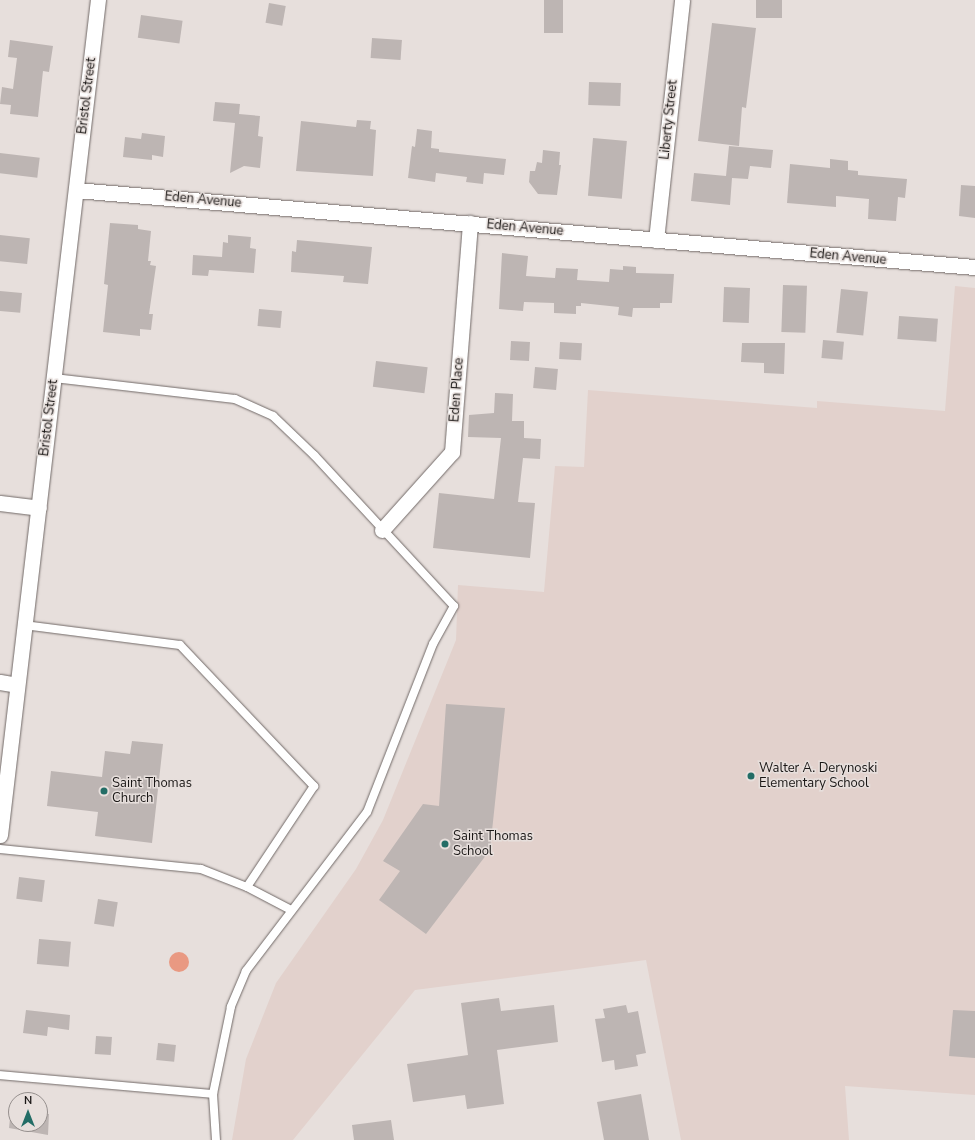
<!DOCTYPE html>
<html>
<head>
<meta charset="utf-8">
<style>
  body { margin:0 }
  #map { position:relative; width:975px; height:1140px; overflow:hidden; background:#e7dfdc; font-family:"Nunito Sans",sans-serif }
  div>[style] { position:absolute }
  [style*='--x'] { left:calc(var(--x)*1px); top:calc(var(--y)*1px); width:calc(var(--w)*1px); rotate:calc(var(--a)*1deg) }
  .built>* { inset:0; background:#e2d1cc }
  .water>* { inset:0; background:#e99982 }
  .round { border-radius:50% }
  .building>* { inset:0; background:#bdb5b3; transform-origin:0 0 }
  .roads { filter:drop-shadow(0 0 1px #716967) drop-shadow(0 0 1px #716967) }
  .lane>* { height:8px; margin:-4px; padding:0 4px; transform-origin:4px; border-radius:4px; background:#fff }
  .street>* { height:15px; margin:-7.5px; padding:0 7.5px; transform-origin:7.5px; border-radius:7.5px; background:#fff }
  .dots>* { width:11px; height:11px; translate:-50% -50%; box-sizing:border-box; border:2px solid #e7dfdc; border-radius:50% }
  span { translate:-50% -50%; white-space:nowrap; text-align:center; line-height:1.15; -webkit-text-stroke:3px #e7dfdc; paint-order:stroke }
  .street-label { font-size:13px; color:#1a1716 }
  .poi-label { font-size:13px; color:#1a1716 }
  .left { translate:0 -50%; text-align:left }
  .north { position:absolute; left:8px; top:1092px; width:40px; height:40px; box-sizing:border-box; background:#e7dfdc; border:1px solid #958f8d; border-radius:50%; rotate:0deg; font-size:11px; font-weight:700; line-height:16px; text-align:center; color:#1a1716 }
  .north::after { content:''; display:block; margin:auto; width:14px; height:18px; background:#236d66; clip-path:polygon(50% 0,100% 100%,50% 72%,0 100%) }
</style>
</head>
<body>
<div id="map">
  <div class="built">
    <div style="clip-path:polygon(955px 286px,975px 288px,975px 1095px,845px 1086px,849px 1140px,681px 1140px,646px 960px,415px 990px,293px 1140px,232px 1140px,246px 1059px,276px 983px,356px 869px,383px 820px,456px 640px,458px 585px,544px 592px,555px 466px,584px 467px,588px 390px,817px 408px,817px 401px,945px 411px)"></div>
  </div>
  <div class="water">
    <div class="round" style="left:169px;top:952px;width:20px;height:20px"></div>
  </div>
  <div class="building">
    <div style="left:544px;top:0;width:19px;height:33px"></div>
    <div style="left:756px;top:0;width:26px;height:18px"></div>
    <div style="left:269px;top:3px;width:17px;height:20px;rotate:10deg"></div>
    <div style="left:141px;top:15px;width:42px;height:23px;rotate:8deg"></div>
    <div style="clip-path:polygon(712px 23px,756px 28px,746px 108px,742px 107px,739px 146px,698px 141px)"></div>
    <div style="left:372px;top:38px;width:30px;height:20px;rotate:4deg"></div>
    <div style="clip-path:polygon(10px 40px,53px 46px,49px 72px,43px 71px,38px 117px,10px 114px,11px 105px,0 104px,2px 87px,13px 89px,17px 58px,8px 57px)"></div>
    <div style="left:589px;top:82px;width:32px;height:23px;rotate:2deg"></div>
    <div style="clip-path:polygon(215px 102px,240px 104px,239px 114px,260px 116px,258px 136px,263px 137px,260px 168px,244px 166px,230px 173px,235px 123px,213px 121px)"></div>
    <div style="clip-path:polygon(357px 120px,371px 121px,370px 129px,376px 130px,373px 176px,296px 171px,301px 121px,356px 127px)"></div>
    <div style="clip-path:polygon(417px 129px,432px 131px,431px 148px,439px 149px,439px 152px,506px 159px,504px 175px,484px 173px,483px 184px,466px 182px,467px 177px,436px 173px,435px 182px,408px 178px,412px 146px,415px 147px)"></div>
    <div style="clip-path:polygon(142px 133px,165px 136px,163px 157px,152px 155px,152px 160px,123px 157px,125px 137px,141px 139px)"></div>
    <div style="left:593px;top:138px;width:34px;height:58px;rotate:5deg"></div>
    <div style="clip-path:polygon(729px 146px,773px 150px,771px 168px,750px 166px,748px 179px,732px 178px,730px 205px,691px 201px,694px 173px,726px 176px)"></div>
    <div style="clip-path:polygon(543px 150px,560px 152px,559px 165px,561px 165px,557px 195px,538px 194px,529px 182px,530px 171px,535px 171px,537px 162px,542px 163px)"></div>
    <div style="left:0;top:153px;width:40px;height:20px;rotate:7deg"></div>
    <div style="clip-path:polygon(830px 159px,848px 161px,848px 170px,858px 171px,858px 175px,907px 179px,905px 198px,898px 197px,896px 221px,868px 219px,869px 199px,836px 196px,836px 207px,787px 203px,790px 164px,830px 168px)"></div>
    <div style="clip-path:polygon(961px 185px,975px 186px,975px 218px,959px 216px)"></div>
    <div style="clip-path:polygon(110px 223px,138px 225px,138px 229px,151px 231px,148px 261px,151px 261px,150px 265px,156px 266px,149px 314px,153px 314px,151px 330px,140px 329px,140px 336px,103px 332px,108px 285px,104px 284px)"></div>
    <div style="left:0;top:235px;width:30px;height:26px;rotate:6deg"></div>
    <div style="clip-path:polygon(228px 235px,251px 237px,250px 248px,256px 249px,254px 273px,209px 270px,208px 276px,192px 275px,193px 255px,222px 257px,223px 242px,228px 243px)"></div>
    <div style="clip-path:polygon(297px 240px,372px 247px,368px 284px,343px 282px,344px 276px,291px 272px,292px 251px,296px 252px)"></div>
    <div style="clip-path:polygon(502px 253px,528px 256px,526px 276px,555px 278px,556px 268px,578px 269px,577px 280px,609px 282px,610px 269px,623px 270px,623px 266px,636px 267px,636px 273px,674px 274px,672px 303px,660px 303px,660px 308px,633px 308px,632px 317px,618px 315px,619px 307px,581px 303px,581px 306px,576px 306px,576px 314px,554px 313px,554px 303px,524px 302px,523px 311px,499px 309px)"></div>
    <div style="left:783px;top:285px;width:24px;height:47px;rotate:2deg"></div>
    <div style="left:724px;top:287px;width:26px;height:35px;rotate:2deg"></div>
    <div style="left:841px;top:289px;width:27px;height:44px;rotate:6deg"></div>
    <div style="left:0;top:291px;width:22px;height:20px;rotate:5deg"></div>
    <div style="left:259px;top:309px;width:23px;height:17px;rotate:5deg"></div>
    <div style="left:899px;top:316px;width:39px;height:23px;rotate:4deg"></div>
    <div style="left:823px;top:340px;width:21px;height:18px;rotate:5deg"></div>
    <div style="left:511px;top:341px;width:19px;height:19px;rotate:3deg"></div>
    <div style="left:560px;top:342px;width:22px;height:17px;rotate:3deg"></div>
    <div style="clip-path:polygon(742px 343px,785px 343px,784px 374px,764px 373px,764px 363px,741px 362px)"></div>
    <div style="left:376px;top:361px;width:52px;height:26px;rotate:7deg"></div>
    <div style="left:535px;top:367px;width:23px;height:21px;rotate:5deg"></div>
    <div style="clip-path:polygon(495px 393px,513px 394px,512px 421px,524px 421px,524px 438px,541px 439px,540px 459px,523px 458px,518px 502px,535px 503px,530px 558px,433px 548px,439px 493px,494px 499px,501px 438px,468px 437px,469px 415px,494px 413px)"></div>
    <div style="clip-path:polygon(446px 704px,505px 708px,490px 850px,426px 934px,379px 900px,400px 871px,383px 861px,423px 804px,439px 806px)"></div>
    <div style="clip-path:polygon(132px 741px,163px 744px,152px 843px,95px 836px,98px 812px,47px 806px,51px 771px,102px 777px,105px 751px,130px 754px)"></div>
    <div style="left:19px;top:877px;width:26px;height:22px;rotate:7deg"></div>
    <div style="left:98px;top:899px;width:20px;height:25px;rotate:9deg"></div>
    <div style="left:39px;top:939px;width:32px;height:25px;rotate:5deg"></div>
    <div style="clip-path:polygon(499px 998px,501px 1011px,554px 1005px,558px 1042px,497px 1050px,504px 1104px,467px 1109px,465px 1095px,413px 1102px,407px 1064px,468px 1055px,461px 1003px)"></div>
    <div style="clip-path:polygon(626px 1005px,628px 1013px,638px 1011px,646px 1053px,636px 1055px,638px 1066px,615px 1070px,614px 1060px,602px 1062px,595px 1019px,605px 1018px,603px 1009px)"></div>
    <div style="clip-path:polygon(26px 1010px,70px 1015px,69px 1030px,48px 1027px,47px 1036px,23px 1033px)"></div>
    <div style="clip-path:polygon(953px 1010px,975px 1011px,975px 1058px,949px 1056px)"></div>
    <div style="left:96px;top:1036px;width:16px;height:18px;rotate:4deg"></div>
    <div style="left:158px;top:1043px;width:18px;height:17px;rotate:6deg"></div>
    <div style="clip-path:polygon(641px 1094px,649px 1140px,604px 1140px,597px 1102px)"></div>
    <div style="clip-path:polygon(11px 1109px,16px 1110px,16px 1124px,40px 1124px,40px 1113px,49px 1114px,48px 1135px,9px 1128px)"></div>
    <div style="clip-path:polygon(391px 1120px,394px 1140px,354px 1140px,352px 1125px)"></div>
  </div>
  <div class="roads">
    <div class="lane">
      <div style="--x:54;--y:378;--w:182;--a:6.6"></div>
      <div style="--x:235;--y:399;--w:42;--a:24.1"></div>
      <div style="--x:273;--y:416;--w:57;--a:43.6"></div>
      <div style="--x:314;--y:455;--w:206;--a:47.2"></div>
      <div style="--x:454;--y:606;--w:43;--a:118.9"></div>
      <div style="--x:433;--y:644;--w:180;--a:111.4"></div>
      <div style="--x:367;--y:812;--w:200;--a:127.3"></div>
      <div style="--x:246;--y:971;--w:39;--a:113"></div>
      <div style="--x:231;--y:1007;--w:89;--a:101.7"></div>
      <div style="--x:213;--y:1094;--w:46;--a:86.3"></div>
      <div style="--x:24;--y:625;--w:157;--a:7.3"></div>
      <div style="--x:180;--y:645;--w:195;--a:46.5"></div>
      <div style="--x:314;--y:786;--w:121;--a:123.6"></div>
      <div style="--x:0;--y:849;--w:202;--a:5.7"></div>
      <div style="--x:201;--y:869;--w:49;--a:21.4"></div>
      <div style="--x:247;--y:887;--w:50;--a:27.6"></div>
      <div style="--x:0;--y:1075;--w:214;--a:5.1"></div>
    </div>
    <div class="street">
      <div style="--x:76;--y:190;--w:902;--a:4.9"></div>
      <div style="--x:656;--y:240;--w:241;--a:-83.8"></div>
      <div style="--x:0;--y:503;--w:39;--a:7"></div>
      <div style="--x:382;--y:530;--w:105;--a:-48.1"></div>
      <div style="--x:452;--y:452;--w:230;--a:-85.5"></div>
      <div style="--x:0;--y:682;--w:17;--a:10"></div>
      <div style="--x:0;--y:835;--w:841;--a:-83.31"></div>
    </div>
  </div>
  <div class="dots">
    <div style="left:751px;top:776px;background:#236d66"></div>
    <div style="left:104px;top:791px;background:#236d66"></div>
    <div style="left:445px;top:844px;background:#236d66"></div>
  </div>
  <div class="street-label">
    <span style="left:87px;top:96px;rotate:-83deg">Bristol Street</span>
    <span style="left:669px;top:120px;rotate:-84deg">Liberty Street</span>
    <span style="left:203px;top:200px;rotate:5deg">Eden Avenue</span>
    <span style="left:525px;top:228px;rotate:5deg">Eden Avenue</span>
    <span style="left:848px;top:257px;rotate:5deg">Eden Avenue</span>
    <span style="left:457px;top:390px;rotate:-86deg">Eden Place</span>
    <span style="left:49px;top:418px;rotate:-83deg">Bristol Street</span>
  </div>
  <div class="poi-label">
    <span class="left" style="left:759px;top:776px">Walter A. Derynoski<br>Elementary School</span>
    <span class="left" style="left:112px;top:791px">Saint Thomas<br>Church</span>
    <span class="left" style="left:453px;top:844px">Saint Thomas<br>School</span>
  </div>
  <div class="north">N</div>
</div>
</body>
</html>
